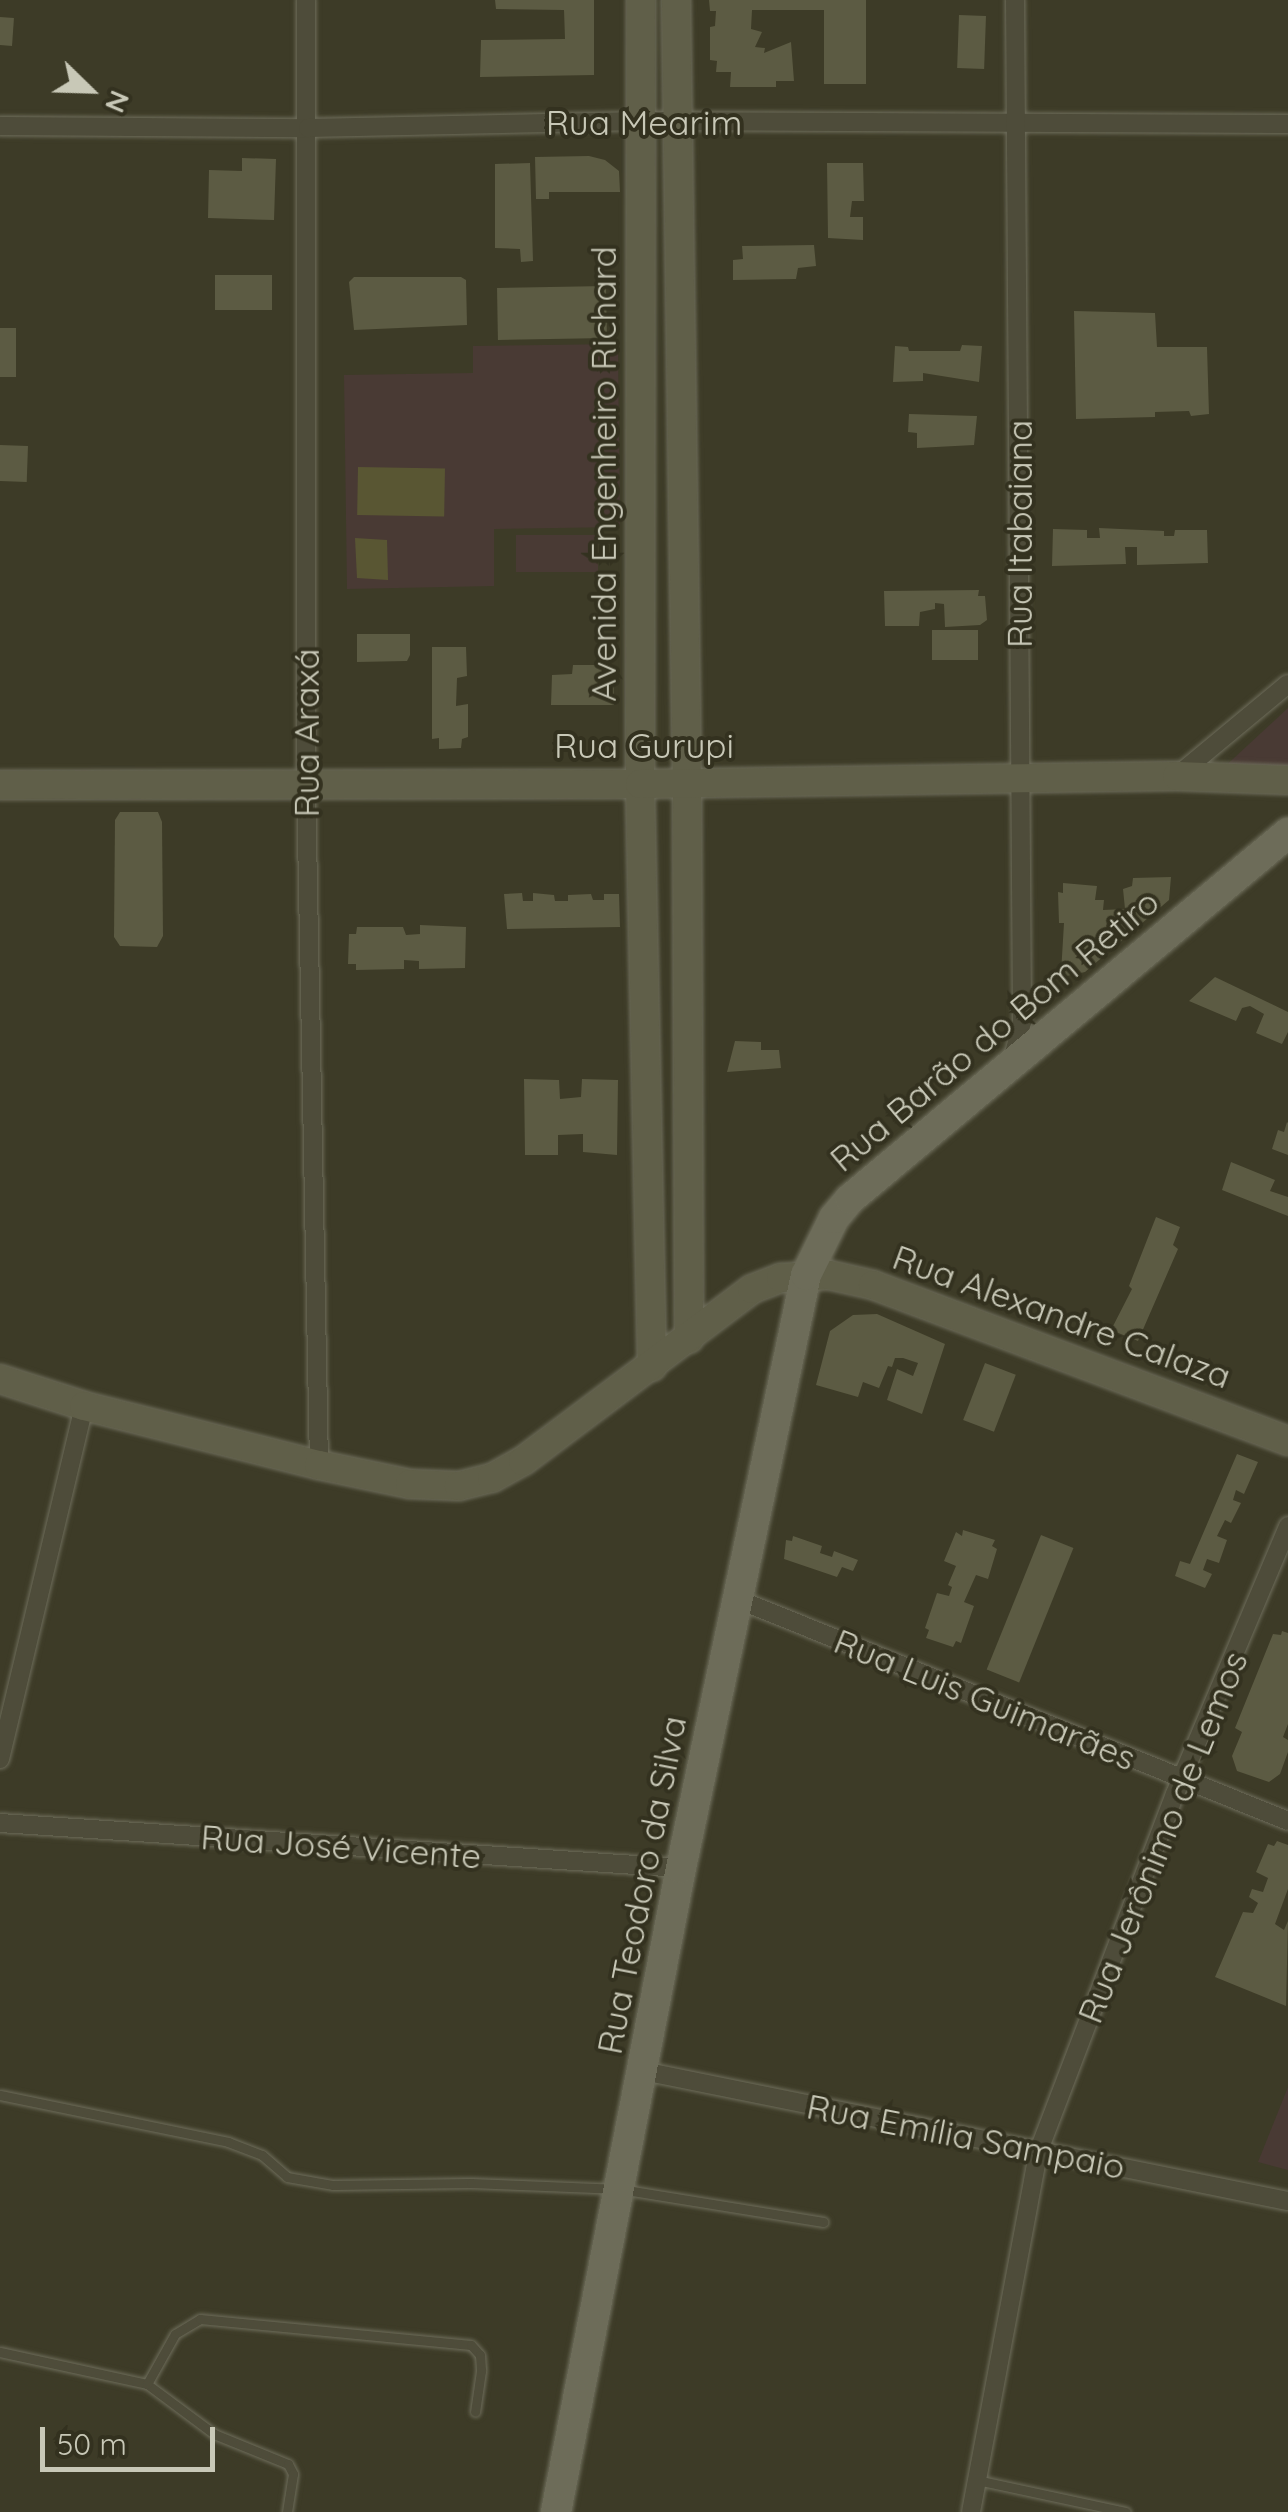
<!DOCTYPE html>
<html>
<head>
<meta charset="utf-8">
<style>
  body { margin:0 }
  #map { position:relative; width:1288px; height:2512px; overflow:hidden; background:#3d3b27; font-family:Quicksand,sans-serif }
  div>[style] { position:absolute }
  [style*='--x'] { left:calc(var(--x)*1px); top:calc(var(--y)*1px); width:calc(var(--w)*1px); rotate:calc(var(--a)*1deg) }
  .green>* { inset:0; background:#493a34; transform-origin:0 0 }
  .water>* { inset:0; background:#595633; transform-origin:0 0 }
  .building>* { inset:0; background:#5c5b43; transform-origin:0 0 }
  .roads { filter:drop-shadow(0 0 2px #6e6d5b) drop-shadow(0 0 2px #6e6d5b) }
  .lane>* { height:9px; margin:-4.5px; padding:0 4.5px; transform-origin:4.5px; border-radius:4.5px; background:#4e4c3a }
  .street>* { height:18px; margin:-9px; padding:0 9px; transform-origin:9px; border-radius:9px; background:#4e4c3a }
  .secondary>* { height:28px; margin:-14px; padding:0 14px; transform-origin:14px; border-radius:14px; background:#605f49 }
  .primary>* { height:30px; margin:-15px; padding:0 15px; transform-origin:15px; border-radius:15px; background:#6d6c59 }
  span { translate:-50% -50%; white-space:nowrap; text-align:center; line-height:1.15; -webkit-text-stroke:8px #33311f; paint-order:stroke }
  .street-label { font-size:35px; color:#c8c8b7 }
  .north { position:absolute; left:40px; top:40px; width:100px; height:100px; -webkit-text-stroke:8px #33311f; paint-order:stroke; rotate:113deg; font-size:28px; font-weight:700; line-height:40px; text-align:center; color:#c8c8b7 }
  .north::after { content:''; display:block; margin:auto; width:35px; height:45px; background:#c8c8b7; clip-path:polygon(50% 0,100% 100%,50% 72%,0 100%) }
  .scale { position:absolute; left:40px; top:2427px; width:175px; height:45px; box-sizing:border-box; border:5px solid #c8c8b7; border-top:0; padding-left:12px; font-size:30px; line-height:35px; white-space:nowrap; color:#c8c8b7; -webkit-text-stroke:8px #33311f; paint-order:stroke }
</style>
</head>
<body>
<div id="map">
  <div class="green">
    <div style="clip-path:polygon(618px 344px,620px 527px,494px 529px,494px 586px,347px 589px,344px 375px,473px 373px,473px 346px)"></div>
    <div style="left:516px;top:535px;width:82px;height:37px"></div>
    <div style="clip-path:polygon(1288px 708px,1288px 777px,1220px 771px)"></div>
    <div style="clip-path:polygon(1288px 2087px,1288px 2170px,1258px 2162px)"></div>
  </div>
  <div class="water">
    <div style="left:358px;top:467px;width:87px;height:48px;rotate:1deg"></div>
    <div style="clip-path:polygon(355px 538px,387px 540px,388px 580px,357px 578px)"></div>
  </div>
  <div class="building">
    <div style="clip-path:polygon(495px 0,594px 0,594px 75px,480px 77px,481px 40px,565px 39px,564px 10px,496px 9px)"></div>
    <div style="clip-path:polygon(709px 0,866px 0,866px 84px,824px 84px,824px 10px,752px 10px,751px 29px,762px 32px,755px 47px,765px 48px,764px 53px,791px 42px,794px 81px,776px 81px,776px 87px,730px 87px,731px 72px,716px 72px,717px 61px,710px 60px,710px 27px,715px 26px,716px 11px,710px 11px)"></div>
    <div style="left:959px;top:15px;width:27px;height:53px;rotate:2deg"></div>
    <div style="left:0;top:17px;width:14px;height:28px;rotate:4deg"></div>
    <div style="clip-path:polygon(589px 156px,605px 160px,619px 171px,620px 192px,549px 192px,549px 199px,536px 199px,535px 157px)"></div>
    <div style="clip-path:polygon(242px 158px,276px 159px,274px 220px,208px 218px,209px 170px,242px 171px)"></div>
    <div style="clip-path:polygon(530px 163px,533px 261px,521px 262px,520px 249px,495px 248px,495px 164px)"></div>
    <div style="clip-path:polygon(827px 163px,863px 163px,864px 201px,852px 201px,850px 217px,863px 217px,863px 240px,828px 238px)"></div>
    <div style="clip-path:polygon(814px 245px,816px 266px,798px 268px,796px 279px,733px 280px,733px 260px,743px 259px,742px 246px)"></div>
    <div style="left:215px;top:275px;width:57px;height:35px"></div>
    <div style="clip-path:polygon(354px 277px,461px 277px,466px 280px,467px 325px,354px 330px,349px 282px)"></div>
    <div style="left:606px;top:286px;width:52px;height:109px;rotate:89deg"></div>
    <div style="clip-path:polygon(1074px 311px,1155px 313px,1157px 347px,1207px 347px,1209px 414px,1191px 416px,1189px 411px,1155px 412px,1155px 417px,1076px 419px)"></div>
    <div style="left:16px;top:328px;width:49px;height:16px;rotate:90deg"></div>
    <div style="clip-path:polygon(962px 345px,982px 346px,979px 382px,923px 373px,923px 381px,893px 382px,895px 346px,908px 347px,909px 351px,960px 351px)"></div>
    <div style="clip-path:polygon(909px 414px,977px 416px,974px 445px,917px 448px,917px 433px,908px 432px)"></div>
    <div style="left:0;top:445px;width:28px;height:36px;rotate:2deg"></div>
    <div style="clip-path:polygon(1099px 528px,1164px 531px,1164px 536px,1174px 536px,1175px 530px,1207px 530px,1208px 563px,1137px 565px,1137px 547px,1125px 547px,1126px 564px,1052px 566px,1053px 529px,1087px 530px,1087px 538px,1100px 538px)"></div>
    <div style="clip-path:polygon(979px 590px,978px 596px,985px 596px,987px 620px,980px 625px,945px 627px,944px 604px,935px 603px,935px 609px,920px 612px,919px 626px,885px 626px,884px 591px)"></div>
    <div style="left:932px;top:630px;width:46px;height:30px"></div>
    <div style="clip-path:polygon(357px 634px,410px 634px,410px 655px,407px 661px,357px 662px)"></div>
    <div style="clip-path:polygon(432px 647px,466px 647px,467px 676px,457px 678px,456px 706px,468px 704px,468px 737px,462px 739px,461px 748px,439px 749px,439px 738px,432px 739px)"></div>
    <div style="clip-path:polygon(573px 665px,613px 665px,614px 705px,551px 705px,552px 675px,572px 674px)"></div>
    <div style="clip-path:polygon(120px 812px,158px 812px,162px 822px,163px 936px,157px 947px,120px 946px,114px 937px,115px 820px)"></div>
    <div style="clip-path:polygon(1171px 877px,1169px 900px,1085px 972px,1067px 976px,1061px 973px,1064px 923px,1059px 923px,1058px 892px,1063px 893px,1063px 883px,1097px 886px,1095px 900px,1104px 900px,1103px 910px,1125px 909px,1123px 889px,1132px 886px,1133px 878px)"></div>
    <div style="clip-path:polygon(522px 893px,523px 901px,533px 901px,533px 893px,554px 895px,555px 901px,568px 901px,568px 895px,591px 894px,593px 900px,604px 900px,604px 894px,619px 894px,620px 927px,507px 929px,504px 894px)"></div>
    <div style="clip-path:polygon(420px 925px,466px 927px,465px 968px,419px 969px,419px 961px,404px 960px,404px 969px,356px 970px,356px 964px,348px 964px,349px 934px,356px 934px,357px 927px,403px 927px,406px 935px,420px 934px)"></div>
    <div style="clip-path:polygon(1215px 977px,1288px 1012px,1288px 1032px,1282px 1044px,1256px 1033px,1264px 1014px,1250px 1006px,1242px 1008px,1236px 1021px,1189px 1001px)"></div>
    <div style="clip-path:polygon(735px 1041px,761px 1042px,761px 1050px,779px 1050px,781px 1068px,727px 1072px)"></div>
    <div style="clip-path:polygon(524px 1079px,559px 1080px,560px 1099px,581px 1097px,582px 1079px,618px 1080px,617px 1155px,583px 1152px,583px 1134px,558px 1135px,558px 1155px,525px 1155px)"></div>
    <div style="clip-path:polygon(1287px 1122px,1288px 1123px,1288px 1155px,1272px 1149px,1278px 1130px,1284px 1132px)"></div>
    <div style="clip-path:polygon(1231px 1162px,1275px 1180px,1270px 1191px,1288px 1197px,1288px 1216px,1222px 1190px)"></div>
    <div style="clip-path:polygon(1156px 1217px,1180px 1227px,1173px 1245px,1178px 1249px,1138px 1341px,1111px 1330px,1132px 1289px,1129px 1286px)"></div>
    <div style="clip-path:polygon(877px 1314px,945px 1344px,922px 1414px,887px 1400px,897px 1369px,913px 1376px,918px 1363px,903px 1358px,895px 1358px,892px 1367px,888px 1366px,879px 1388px,863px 1382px,858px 1397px,816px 1385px,830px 1331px,853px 1315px)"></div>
    <div style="left:985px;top:1363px;width:33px;height:61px;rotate:21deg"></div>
    <div style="clip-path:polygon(1237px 1454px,1258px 1462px,1244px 1494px,1236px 1490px,1233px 1500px,1241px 1503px,1231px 1523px,1225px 1520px,1217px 1536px,1227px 1540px,1219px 1563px,1207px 1559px,1203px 1570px,1212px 1574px,1205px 1588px,1175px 1576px,1180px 1561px,1190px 1564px)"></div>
    <div style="clip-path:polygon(963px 1530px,995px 1540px,992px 1546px,997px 1549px,988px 1579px,976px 1575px,964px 1602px,974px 1606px,961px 1643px,956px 1641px,953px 1647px,926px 1638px,929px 1630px,925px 1628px,937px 1593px,949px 1596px,952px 1587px,948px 1585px,956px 1566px,944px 1561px,956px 1532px,962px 1536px)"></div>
    <div style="left:1041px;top:1535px;width:35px;height:145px;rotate:22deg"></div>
    <div style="clip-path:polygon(793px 1536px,822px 1546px,820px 1553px,832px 1557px,834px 1551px,858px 1560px,853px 1571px,842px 1567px,837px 1577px,784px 1559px,786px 1540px,792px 1541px)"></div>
    <div style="clip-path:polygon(1282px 1631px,1288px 1633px,1288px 1724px,1283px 1737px,1288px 1740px,1288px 1752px,1280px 1774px,1269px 1782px,1237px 1771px,1232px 1756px,1242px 1732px,1235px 1728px,1273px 1634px,1281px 1635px)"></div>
    <div style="clip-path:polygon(1277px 1841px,1288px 1845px,1288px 1889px,1275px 1924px,1284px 1930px,1288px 1921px,1286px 2006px,1215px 1977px,1243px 1912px,1253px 1913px,1258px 1903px,1249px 1897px,1252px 1889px,1263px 1892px,1268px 1878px,1256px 1872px,1268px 1844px,1274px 1846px)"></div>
  </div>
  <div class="roads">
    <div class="lane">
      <div style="--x:0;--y:2095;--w:233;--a:11.6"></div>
      <div style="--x:228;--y:2142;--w:36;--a:21"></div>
      <div style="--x:262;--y:2155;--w:33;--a:41"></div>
      <div style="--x:287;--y:2177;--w:47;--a:9.9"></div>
      <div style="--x:333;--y:2185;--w:138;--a:-0.8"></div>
      <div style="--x:471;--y:2183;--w:149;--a:2.3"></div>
      <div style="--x:620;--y:2189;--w:206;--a:9.2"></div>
      <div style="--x:0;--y:2352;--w:150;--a:12.3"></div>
      <div style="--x:147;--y:2384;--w:84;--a:36.7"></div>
      <div style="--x:214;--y:2434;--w:80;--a:22.1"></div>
      <div style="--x:288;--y:2464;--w:11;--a:63"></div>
      <div style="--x:293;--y:2474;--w:38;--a:99"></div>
      <div style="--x:147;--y:2384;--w:57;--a:-60.8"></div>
      <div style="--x:175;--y:2334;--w:29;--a:-31"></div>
      <div style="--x:200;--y:2319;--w:272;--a:5.5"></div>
      <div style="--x:471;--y:2345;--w:13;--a:48"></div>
      <div style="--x:480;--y:2355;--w:16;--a:86"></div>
      <div style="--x:481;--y:2371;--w:41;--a:98.3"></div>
      <div style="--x:977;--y:2480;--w:152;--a:12.1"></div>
    </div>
    <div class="street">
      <div style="--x:306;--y:0;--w:782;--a:90"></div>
      <div style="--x:306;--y:782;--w:683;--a:88.91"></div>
      <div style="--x:0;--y:126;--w:308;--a:0.4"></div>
      <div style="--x:308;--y:128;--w:333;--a:-1.2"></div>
      <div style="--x:641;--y:121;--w:647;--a:0.27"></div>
      <div style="--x:1177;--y:776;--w:144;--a:-39.7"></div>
      <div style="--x:1013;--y:1058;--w:37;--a:-76"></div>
      <div style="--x:1022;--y:1022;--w:1022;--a:-90.39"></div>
      <div style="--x:737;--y:1599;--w:594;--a:21.94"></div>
      <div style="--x:0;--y:1759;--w:363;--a:-76.6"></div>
      <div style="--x:0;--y:1823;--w:682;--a:3.78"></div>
      <div style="--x:643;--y:2071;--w:658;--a:11.4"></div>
      <div style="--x:971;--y:2512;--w:368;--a:-79.4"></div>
      <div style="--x:1039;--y:2150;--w:381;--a:-69.1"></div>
      <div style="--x:1175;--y:1794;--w:291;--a:-67.1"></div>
    </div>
    <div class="secondary">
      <div style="--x:641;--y:0;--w:784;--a:90.07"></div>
      <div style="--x:640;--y:784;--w:583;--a:88.82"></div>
      <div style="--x:676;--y:0;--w:783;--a:89.2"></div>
      <div style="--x:687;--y:783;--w:556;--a:89.79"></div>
      <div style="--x:0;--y:785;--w:640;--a:-0.09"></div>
      <div style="--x:640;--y:784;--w:537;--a:-0.85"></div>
      <div style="--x:1177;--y:776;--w:111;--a:2.1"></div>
      <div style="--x:0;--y:1379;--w:88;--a:17.8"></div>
      <div style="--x:84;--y:1406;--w:242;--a:14.1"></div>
      <div style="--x:319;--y:1465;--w:93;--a:11.8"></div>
      <div style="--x:410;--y:1484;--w:49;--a:2.3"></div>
      <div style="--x:459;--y:1486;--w:34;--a:-14"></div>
      <div style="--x:492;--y:1478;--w:35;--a:-29"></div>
      <div style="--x:523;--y:1461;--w:286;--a:-36.9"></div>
      <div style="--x:752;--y:1289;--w:31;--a:-21"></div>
      <div style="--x:781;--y:1278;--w:48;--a:-3.6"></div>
      <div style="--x:829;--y:1275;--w:45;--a:12.8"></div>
      <div style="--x:873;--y:1285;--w:443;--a:20.6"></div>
    </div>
    <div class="primary">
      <div style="--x:556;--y:2512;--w:656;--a:-79.02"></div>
      <div style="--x:681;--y:1868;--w:606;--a:-78.1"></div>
      <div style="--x:806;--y:1275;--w:64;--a:-63.8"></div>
      <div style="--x:834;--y:1218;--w:25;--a:-50"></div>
      <div style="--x:850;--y:1199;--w:571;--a:-39.88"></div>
    </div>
  </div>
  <div class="street-label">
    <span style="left:644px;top:122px">Rua Mearim</span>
    <span style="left:603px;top:474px;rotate:-90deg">Avenida Engenheiro Richard</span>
    <span style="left:1019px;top:534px;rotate:-90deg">Rua Itabaiana</span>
    <span style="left:306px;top:733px;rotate:-90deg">Rua Araxá</span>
    <span style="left:644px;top:745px">Rua Gurupi</span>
    <span style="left:994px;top:1030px;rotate:-40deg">Rua Barão do Bom Retiro</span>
    <span style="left:1062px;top:1316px;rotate:20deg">Rua Alexandre Calaza</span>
    <span style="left:985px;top:1699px;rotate:22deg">Rua Luis Guimarães</span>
    <span style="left:1162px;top:1837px;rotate:-68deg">Rua Jerônimo de Lemos</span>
    <span style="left:341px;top:1846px;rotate:4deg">Rua José Vicente</span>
    <span style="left:641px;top:1885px;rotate:-79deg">Rua Teodoro da Silva</span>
    <span style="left:966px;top:2136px;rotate:11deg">Rua Emília Sampaio</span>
  </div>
  <div class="north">N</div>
  <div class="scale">50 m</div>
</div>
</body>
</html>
